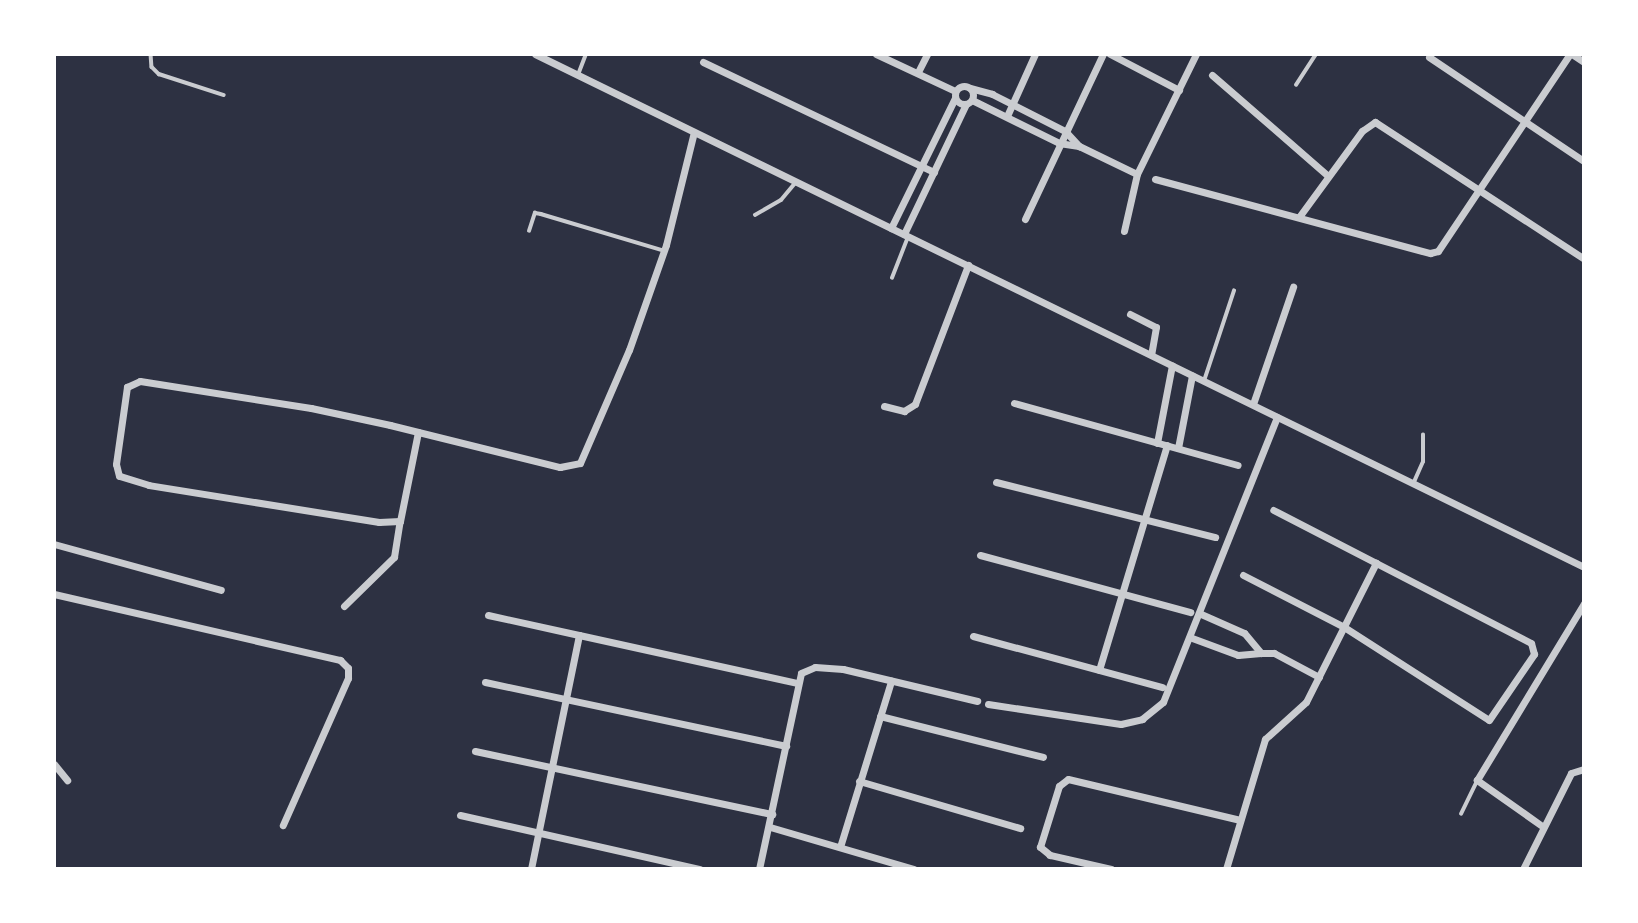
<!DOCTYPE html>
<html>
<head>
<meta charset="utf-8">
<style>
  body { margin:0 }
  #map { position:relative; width:1638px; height:923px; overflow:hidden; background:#2d3142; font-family:Mulish,sans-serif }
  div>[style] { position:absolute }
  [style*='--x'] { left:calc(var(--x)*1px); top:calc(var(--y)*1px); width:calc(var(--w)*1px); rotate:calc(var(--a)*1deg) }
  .service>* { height:3.5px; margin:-1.75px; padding:0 1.75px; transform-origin:1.75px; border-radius:1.75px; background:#caccd0 }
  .minor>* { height:7px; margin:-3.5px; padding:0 3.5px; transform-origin:3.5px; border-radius:3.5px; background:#caccd0 }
  .minor>.ring { margin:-3.5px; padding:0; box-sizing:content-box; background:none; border:7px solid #caccd0; border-radius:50% }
  span { translate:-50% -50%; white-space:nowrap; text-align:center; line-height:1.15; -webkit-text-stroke:5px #fff; paint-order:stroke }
  .frame { position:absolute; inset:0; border:56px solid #fff; pointer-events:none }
</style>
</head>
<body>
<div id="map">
  <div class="service">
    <div style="--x:151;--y:54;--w:13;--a:86"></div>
    <div style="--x:152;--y:67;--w:10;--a:45"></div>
    <div style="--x:159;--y:74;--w:68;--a:17.9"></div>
    <div style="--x:578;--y:75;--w:22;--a:-69"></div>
    <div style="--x:1296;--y:85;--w:37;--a:-57"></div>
    <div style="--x:755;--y:215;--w:30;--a:-30"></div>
    <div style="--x:781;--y:200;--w:23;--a:-50"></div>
    <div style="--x:529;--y:231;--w:19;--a:-72"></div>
    <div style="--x:535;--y:213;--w:6;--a:9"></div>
    <div style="--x:541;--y:214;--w:126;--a:16.6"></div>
    <div style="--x:892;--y:278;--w:44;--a:-68.7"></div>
    <div style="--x:1204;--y:381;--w:95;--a:-71.6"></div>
    <div style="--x:1414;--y:482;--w:22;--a:-66"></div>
    <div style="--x:1423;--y:462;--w:27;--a:-90"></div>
    <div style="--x:1461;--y:814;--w:37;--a:-64"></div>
  </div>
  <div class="minor">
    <div style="--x:535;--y:54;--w:1168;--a:26.06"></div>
    <div style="--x:876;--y:54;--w:87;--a:25.1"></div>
    <div style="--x:1110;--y:54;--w:78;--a:27.6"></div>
    <div style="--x:1572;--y:54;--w:14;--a:34"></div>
    <div style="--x:1429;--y:57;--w:187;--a:33.9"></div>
    <div style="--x:703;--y:62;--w:256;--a:25.5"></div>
    <div style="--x:918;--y:72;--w:20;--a:-63"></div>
    <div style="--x:1212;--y:75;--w:154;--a:41"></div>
    <div class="ring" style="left:955px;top:86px;width:11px;height:11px"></div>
    <div style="--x:970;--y:88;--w:23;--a:15"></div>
    <div style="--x:992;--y:94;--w:82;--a:26.9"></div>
    <div style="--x:1065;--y:131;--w:21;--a:47"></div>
    <div style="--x:972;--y:100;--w:97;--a:26.3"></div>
    <div style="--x:1059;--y:143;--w:20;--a:9"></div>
    <div style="--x:1079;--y:146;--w:64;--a:25.8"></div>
    <div style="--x:1007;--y:116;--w:68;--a:-65.7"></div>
    <div style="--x:1155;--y:179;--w:285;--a:15.1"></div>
    <div style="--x:1430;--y:253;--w:8;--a:-14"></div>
    <div style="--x:1438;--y:251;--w:237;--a:-56.2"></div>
    <div style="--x:1299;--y:217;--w:107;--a:-53.8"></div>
    <div style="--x:1362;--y:131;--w:16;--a:-35"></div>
    <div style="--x:1375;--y:122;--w:250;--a:33.2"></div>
    <div style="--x:1025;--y:219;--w:183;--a:-64.7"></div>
    <div style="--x:891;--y:228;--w:145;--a:-63.8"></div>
    <div style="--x:1124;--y:231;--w:58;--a:-77.2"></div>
    <div style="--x:1137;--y:174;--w:134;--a:-63.8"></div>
    <div style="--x:904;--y:234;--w:144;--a:-64.5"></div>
    <div style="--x:1130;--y:314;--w:29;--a:27"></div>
    <div style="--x:1156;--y:327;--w:28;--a:100"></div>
    <div style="--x:1014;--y:403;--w:232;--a:15.5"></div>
    <div style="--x:1253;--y:404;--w:124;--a:-71.1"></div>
    <div style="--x:884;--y:406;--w:21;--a:14"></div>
    <div style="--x:904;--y:411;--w:13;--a:-32"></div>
    <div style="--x:915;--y:404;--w:149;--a:-69.1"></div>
    <div style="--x:418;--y:432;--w:91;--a:101.4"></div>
    <div style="--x:400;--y:521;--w:21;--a:177"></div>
    <div style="--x:379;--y:522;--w:233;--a:-170.9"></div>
    <div style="--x:149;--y:485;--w:31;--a:-163"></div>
    <div style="--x:119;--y:476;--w:12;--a:-104"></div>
    <div style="--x:116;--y:464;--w:78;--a:-81.9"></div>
    <div style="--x:127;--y:387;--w:14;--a:-25"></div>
    <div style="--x:140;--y:381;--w:173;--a:9"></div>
    <div style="--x:311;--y:408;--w:81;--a:12.1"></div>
    <div style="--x:390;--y:425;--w:175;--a:13.9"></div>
    <div style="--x:560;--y:467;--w:20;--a:-11"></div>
    <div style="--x:580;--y:463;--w:123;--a:-66.6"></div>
    <div style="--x:629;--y:350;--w:111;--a:-70.6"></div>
    <div style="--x:666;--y:245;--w:116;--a:-76.1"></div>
    <div style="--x:1157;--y:443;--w:79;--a:-79.1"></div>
    <div style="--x:1178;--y:448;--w:74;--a:-79.1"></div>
    <div style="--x:996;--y:482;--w:226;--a:14.1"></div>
    <div style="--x:54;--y:544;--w:173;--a:15.4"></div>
    <div style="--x:980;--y:555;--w:218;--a:15.2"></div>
    <div style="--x:1243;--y:575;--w:114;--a:27.2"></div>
    <div style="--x:1344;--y:627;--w:172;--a:32.7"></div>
    <div style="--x:1489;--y:720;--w:80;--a:-55.7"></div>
    <div style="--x:1534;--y:654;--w:11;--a:-105"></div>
    <div style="--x:1531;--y:643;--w:290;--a:-152.7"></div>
    <div style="--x:54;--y:594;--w:294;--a:13"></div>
    <div style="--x:340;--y:660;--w:11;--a:45"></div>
    <div style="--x:348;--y:668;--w:10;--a:90"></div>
    <div style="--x:348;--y:678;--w:161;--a:113.9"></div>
    <div style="--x:344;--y:606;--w:70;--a:-44.4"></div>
    <div style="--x:394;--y:557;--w:36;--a:-81"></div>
    <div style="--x:488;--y:615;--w:93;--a:12.4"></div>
    <div style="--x:579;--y:635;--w:239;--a:101.6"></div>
    <div style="--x:579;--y:635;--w:224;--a:12.4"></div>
    <div style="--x:973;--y:636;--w:196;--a:15.1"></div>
    <div style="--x:1192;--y:638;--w:49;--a:20.3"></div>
    <div style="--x:1238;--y:655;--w:23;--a:-5"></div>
    <div style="--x:1261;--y:653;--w:26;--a:-130"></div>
    <div style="--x:1244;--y:633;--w:47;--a:-156.2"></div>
    <div style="--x:1261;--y:653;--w:13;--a:0"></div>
    <div style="--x:1274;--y:653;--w:51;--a:28.1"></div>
    <div style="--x:1099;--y:670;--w:235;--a:-73.2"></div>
    <div style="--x:485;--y:682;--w:308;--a:12"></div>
    <div style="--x:988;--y:704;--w:134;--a:8.6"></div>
    <div style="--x:1121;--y:724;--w:22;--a:-13"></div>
    <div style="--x:1142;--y:719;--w:27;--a:-39"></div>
    <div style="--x:1163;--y:702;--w:307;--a:-68.2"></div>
    <div style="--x:880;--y:716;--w:168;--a:14.1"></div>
    <div style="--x:475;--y:751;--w:304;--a:12"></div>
    <div style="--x:54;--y:764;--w:21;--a:51"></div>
    <div style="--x:859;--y:781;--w:168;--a:16.3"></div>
    <div style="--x:460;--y:815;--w:246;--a:12.7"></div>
    <div style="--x:1542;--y:826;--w:80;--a:-144.7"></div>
    <div style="--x:1477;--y:780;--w:207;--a:-58.8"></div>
    <div style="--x:770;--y:827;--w:150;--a:16.3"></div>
    <div style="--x:840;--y:847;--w:174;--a:-72.9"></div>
    <div style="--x:759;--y:869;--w:200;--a:-77.9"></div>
    <div style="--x:801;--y:673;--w:15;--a:-23"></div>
    <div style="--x:815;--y:667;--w:28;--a:4"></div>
    <div style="--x:843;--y:669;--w:138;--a:13.4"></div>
    <div style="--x:1111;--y:869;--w:63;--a:-167.1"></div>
    <div style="--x:1050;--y:855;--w:13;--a:-141"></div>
    <div style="--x:1040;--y:847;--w:64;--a:-72.7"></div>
    <div style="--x:1059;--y:786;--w:11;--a:-38"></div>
    <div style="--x:1068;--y:779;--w:177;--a:13.4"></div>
    <div style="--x:1226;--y:869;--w:136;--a:-73.3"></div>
    <div style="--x:1265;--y:739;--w:55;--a:-42.1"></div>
    <div style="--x:1306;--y:702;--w:156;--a:-63.3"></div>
    <div style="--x:1523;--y:869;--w:107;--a:-63.4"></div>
    <div style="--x:1571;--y:773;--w:14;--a:-17"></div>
  </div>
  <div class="frame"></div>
</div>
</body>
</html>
